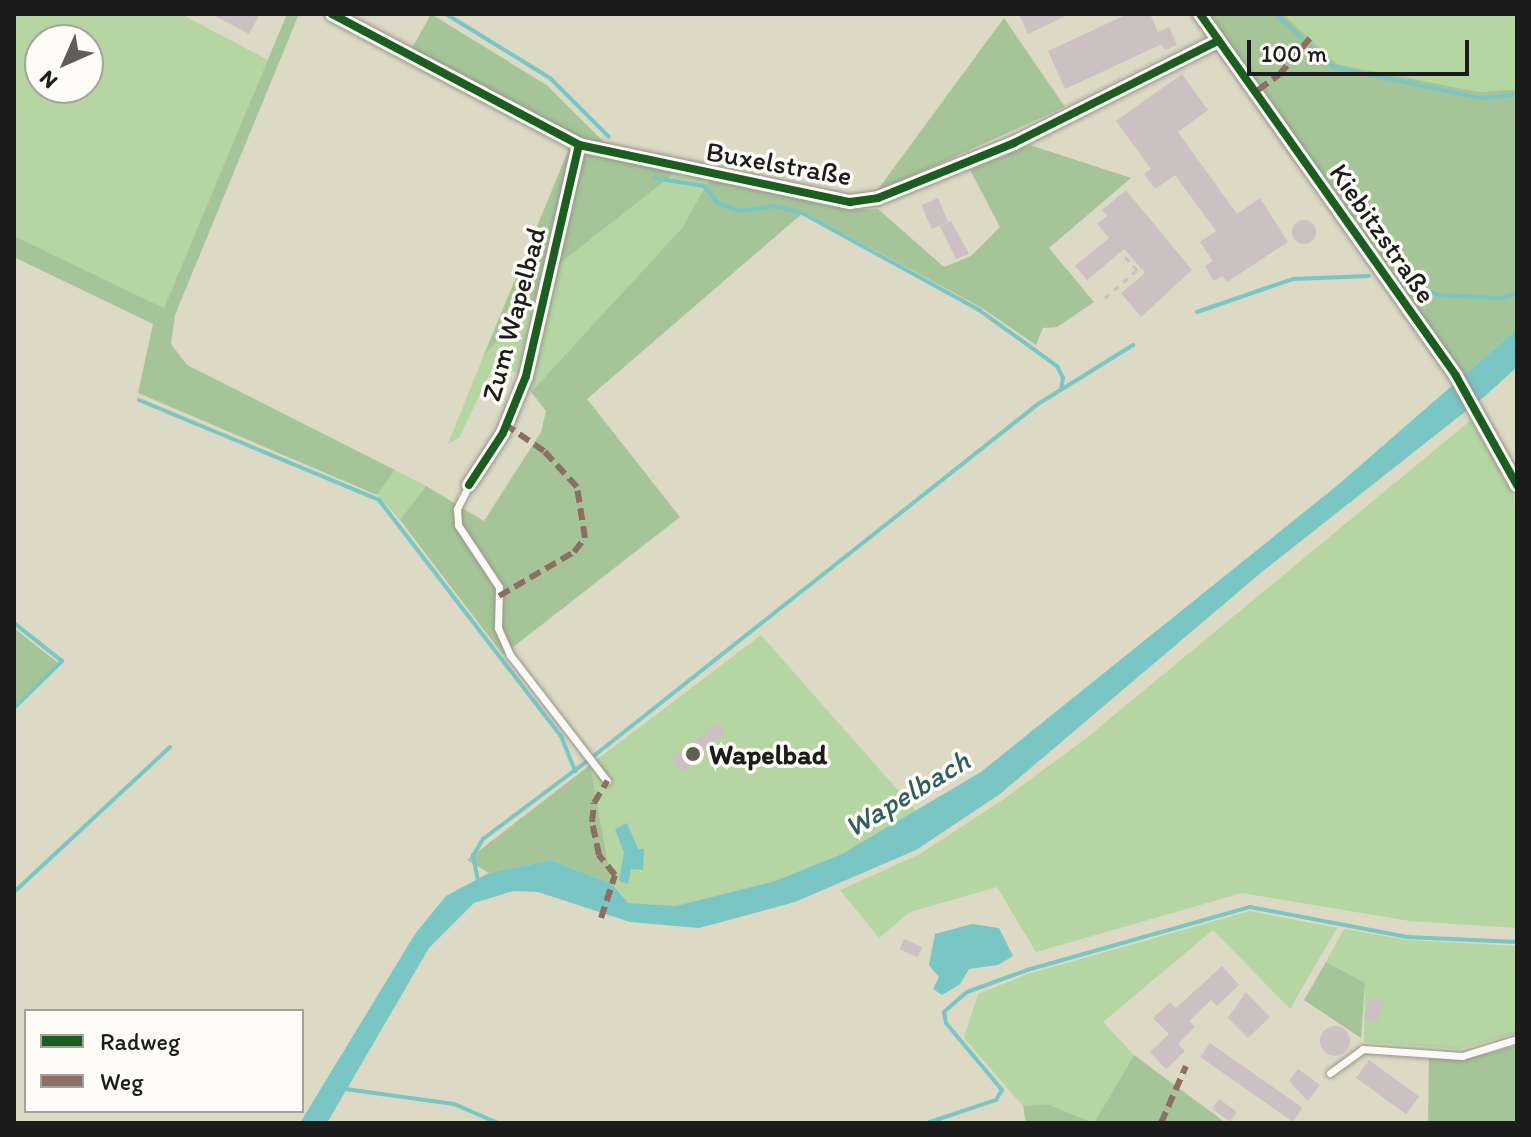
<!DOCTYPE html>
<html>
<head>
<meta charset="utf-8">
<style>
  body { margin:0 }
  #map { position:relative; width:1531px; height:1137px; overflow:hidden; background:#dcd9c5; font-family:Itim,sans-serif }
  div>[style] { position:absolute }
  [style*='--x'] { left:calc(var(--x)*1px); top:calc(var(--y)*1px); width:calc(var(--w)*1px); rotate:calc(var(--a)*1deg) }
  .green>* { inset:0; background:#b5d5a3 }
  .forest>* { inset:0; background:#a5c598 }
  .water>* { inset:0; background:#79c6c4 }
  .stream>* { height:4px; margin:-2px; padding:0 2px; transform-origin:2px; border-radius:2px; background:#79c6c4 }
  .building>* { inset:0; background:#ccc0c2; transform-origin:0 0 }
  .round { border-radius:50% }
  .path>* { height:3px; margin-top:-1.5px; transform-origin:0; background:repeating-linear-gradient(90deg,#c3c2be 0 6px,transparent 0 12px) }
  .roads { filter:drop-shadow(0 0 2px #97958a) drop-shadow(0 0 2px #97958a) }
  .lane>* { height:7px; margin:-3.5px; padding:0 3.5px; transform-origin:3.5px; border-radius:3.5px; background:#faf9f6 }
  .street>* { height:14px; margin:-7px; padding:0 7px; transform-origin:7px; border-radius:7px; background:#faf9f6 }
  .quiet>* { height:6px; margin-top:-3px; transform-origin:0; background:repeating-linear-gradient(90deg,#8d6e63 0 12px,transparent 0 18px) }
  .cycleway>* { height:8px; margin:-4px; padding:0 4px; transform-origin:4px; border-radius:4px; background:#1b5e20 }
  .dots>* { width:22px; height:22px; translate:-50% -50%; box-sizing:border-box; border:4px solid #fdfcf7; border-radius:50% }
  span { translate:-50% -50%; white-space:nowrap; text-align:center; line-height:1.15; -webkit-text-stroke:7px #fdfcf7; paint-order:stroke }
  .street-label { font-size:28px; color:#1c1c1c }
  .poi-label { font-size:28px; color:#1c1c1c; font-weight:700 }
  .left { translate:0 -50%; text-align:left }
  .water-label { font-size:30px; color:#305d5f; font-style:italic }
  .frame { position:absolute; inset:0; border:16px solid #1c1c1c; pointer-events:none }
  .legend { position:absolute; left:24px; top:1009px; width:280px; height:104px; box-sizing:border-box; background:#fdfcf7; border:2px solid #a3a29f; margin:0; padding:10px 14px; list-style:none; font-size:24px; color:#1c1c1c }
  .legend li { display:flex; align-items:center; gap:16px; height:40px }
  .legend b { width:40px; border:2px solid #a3a29f }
  .north { position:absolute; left:24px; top:24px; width:80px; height:80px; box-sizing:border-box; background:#fdfcf7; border:2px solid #a3a29f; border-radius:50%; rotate:225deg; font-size:22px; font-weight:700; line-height:32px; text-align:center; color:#1c1c1c }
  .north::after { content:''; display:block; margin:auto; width:28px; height:36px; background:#5f5e57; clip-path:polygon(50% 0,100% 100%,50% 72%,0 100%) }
  .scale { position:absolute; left:1247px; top:40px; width:222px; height:36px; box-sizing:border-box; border:4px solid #1c1c1c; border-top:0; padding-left:10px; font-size:24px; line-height:28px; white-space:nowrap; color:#1c1c1c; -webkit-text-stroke:6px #fdfcf7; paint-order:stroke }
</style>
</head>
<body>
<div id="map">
  <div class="green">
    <div style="clip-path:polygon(evenodd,14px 14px,181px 14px,268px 60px,164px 308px,14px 236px,14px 14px,40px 40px,88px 40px,88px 88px,40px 88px,40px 40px)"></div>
    <div style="clip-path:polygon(1283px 14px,1517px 14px,1517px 89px,1479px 92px,1337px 64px)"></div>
    <div style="clip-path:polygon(675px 173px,709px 180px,682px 228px,531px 392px,527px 388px,554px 268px)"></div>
    <div style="clip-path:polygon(535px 299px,519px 374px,495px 363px,459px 438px,448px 444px,483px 357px)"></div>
    <div style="clip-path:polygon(1471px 420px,1517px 502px,1517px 928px,1410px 921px,1242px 893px,1036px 952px,997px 887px,910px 912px,879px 938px,840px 890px,920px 854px,1004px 799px,1089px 736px)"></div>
    <div style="clip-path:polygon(395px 470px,426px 486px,400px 520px,377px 495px)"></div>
    <div style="clip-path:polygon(761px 635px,918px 813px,842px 854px,775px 881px,676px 906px,628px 903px,612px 884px,590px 765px)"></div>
    <div style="clip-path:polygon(1250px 911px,1337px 928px,1290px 1009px,1213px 930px,1103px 1022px,1134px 1055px,1094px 1123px,1047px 1104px,1023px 1106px,964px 1038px,978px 994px,1028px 974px)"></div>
    <div style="clip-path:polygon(1344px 929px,1408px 940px,1517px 946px,1517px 1033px,1460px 1049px,1364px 1042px,1365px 983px,1326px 962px)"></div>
  </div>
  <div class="forest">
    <div style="clip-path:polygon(287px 14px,299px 14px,175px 315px,171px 344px,187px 365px,395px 470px,377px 495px,138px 393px,153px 324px,14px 257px,14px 236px,164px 308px)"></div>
    <div style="clip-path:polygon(431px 14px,548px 86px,607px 145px,582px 139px,411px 50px)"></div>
    <div style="clip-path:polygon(1207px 14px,1283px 14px,1337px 64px,1479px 92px,1517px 89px,1517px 329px,1464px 375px)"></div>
    <div style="clip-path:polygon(1004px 18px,1065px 107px,876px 192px)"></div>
    <div style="clip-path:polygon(1030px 145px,1131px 178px,1049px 248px,1094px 302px,1057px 327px,1043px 328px,1036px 345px,982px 308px,804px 212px,587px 399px,680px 517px,503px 655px,400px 520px,426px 486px,484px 521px,541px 432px,546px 411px,531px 392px,682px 228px,709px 180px,850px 210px,878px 209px,944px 267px,971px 256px,1000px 227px,970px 170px)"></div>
    <div style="clip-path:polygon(569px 149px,572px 154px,535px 299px,483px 357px)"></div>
    <div style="clip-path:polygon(584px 153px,675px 173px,554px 268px)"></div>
    <div style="clip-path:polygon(14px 628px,58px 663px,14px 705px)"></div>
    <div style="clip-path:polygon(590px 765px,612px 884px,551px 860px,489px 873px,467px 860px)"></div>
    <div style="clip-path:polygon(1326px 962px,1365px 983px,1361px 1038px,1304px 1000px)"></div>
    <div style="clip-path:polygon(1517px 1046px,1517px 1123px,1428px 1123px,1429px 1058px,1463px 1060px)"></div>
    <div style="clip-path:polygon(1134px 1055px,1226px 1123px,1026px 1123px,1023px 1106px,1047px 1104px,1094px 1123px)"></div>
  </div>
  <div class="water">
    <div style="clip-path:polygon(1517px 329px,1517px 367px,1485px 396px,1263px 571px,1000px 794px,916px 850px,795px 902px,699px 928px,630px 922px,538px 892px,513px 891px,474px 903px,429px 948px,327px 1123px,300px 1123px,415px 934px,446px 896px,489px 873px,551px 860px,612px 884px,628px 903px,676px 906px,775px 881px,842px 854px,981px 772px,1339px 484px)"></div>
    <div style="clip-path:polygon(627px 823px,638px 849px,644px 849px,643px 870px,631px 869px,628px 884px,619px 881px,624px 852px,615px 829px)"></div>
    <div style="clip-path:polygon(972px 924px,999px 928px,1013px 956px,998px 965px,969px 969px,960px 984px,942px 995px,933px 989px,939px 977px,929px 965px,935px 934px)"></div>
  </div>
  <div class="stream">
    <div style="--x:446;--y:14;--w:122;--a:31.6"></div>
    <div style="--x:550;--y:78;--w:83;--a:45"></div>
    <div style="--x:1276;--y:14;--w:35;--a:43"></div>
    <div style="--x:1311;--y:47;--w:30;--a:41"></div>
    <div style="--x:1334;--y:67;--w:149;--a:12"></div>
    <div style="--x:1480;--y:98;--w:37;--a:-5"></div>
    <div style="--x:654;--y:178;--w:51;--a:9.1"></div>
    <div style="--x:704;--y:186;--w:22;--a:51"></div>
    <div style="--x:718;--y:203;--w:23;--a:20"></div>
    <div style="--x:740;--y:211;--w:35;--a:-8"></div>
    <div style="--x:775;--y:206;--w:30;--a:15"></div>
    <div style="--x:804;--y:214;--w:200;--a:28.7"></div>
    <div style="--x:979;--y:310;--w:96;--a:35.7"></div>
    <div style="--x:1057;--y:366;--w:13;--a:63"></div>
    <div style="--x:1063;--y:378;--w:11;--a:100"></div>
    <div style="--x:1400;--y:281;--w:41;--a:19.7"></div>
    <div style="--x:1439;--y:295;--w:63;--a:2.7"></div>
    <div style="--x:1502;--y:298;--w:16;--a:-18"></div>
    <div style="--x:1197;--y:312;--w:102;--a:-19"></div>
    <div style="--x:1293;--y:279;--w:76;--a:-2.3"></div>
    <div style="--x:139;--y:400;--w:260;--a:22.6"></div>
    <div style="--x:379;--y:500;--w:298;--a:52.4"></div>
    <div style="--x:561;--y:736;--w:38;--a:68"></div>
    <div style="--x:14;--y:623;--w:61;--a:38.4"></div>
    <div style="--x:62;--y:661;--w:67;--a:135.6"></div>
    <div style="--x:595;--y:755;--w:565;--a:-38.39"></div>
    <div style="--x:1038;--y:404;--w:112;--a:-31.8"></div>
    <div style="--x:478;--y:880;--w:25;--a:-102"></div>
    <div style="--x:473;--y:856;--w:20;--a:-60"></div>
    <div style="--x:483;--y:839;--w:129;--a:-36.8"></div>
    <div style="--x:14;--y:892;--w:213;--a:-42.9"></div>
    <div style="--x:345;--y:1089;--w:110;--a:7.8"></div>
    <div style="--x:454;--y:1104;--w:48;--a:23.4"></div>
    <div style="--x:927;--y:1123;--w:73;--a:-18.4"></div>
    <div style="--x:996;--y:1100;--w:12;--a:-59"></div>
    <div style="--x:1002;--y:1090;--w:87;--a:-129.9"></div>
    <div style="--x:946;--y:1023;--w:11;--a:-100"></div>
    <div style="--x:944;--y:1012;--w:30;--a:-41"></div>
    <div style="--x:967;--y:992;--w:64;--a:-20.1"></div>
    <div style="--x:1027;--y:970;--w:232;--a:-15.8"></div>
    <div style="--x:1250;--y:907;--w:160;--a:10.8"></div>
    <div style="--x:1407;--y:937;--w:110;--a:2.6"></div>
  </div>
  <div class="building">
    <div style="clip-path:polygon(211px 14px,260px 14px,249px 34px)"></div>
    <div style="clip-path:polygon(1019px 14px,1070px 14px,1028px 34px)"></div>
    <div style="clip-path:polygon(1128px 14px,1150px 14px,1158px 32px,1169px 27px,1177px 45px,1165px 50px,1162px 44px,1065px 89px,1048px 51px)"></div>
    <div style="clip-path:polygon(1182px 74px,1208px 110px,1178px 132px,1237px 214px,1260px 198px,1288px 242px,1227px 282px,1222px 276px,1214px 281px,1205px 266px,1213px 261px,1200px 242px,1216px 231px,1175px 175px,1155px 189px,1144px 174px,1151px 169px,1116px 121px)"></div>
    <div style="clip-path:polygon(1126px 190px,1192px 270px,1141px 317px,1121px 293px,1145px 273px,1124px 249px,1087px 280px,1075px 266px,1109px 238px,1097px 224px,1107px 216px,1102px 210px)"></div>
    <div style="left:938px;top:198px;width:26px;height:18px;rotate:67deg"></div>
    <div class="round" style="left:1292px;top:220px;width:24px;height:24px"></div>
    <div style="clip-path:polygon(951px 221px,969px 254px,956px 259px,940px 226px)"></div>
    <div style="clip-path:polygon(718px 723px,726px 733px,683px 773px,671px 759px)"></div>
    <div style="left:904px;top:939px;width:20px;height:11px;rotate:24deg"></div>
    <div style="clip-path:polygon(1222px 966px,1239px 985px,1217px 1006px,1211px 1000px,1189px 1021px,1195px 1027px,1178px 1044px,1185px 1051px,1166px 1069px,1150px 1052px,1169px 1034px,1153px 1018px,1170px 1002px,1176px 1008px)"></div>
    <div style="clip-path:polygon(1246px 992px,1270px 1017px,1248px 1038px,1228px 1018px)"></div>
    <div style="left:1370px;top:998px;width:14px;height:21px;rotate:17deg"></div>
    <div class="round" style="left:1320px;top:1026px;width:30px;height:30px"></div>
    <div style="left:1210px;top:1043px;width:113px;height:17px;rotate:35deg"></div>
    <div style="left:1369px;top:1060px;width:62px;height:22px;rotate:36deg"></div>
    <div style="clip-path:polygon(1298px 1069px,1320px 1085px,1308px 1101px,1289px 1081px)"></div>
    <div style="left:1219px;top:1099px;width:22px;height:12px;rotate:36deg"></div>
  </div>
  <div class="path">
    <div style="--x:1105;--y:298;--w:43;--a:-41.2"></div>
    <div style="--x:1137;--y:270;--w:40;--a:-132"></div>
  </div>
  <div class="roads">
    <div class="lane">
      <div style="--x:469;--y:485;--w:27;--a:117"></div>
      <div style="--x:457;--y:509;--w:16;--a:86"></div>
      <div style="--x:458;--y:525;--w:74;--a:56.5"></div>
      <div style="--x:499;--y:587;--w:41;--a:91.4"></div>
      <div style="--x:498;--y:628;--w:30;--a:66"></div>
      <div style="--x:510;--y:655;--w:159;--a:52.4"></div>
      <div style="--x:1330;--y:1073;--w:41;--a:-36"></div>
      <div style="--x:1363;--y:1049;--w:99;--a:4"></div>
      <div style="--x:1462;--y:1056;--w:58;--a:-17.2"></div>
    </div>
    <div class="street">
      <div style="--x:332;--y:14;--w:280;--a:27.9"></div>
      <div style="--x:579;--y:145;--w:277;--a:11.9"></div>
      <div style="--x:850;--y:202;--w:28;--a:-8"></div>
      <div style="--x:878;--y:198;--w:147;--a:-22"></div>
      <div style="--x:1014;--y:143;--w:228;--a:-26.6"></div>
      <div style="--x:1200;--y:14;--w:443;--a:54.7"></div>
      <div style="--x:1456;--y:376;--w:125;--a:60.8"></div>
      <div style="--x:469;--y:485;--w:62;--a:-56.8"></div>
      <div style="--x:503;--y:433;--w:61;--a:-68"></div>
      <div style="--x:526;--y:376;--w:237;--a:-77.1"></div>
    </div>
  </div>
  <div class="quiet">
    <div style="--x:1258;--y:90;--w:26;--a:-36"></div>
    <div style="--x:1279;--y:75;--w:50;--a:-49.9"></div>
    <div style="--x:499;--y:596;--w:87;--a:-30.4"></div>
    <div style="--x:574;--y:552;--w:18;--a:-52"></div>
    <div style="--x:585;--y:538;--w:52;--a:-98.9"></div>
    <div style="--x:577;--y:487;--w:49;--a:-132.5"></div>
    <div style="--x:544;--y:451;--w:46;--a:-145.6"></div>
    <div style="--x:601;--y:918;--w:45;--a:-72"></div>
    <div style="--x:615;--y:875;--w:26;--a:-129"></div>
    <div style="--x:599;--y:855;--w:34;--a:-102"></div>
    <div style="--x:592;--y:822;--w:19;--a:-84"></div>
    <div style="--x:594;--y:803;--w:26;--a:-59"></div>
    <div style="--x:1161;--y:1123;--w:62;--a:-66.3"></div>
  </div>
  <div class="cycleway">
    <div style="--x:332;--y:14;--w:280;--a:27.9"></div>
    <div style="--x:579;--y:145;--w:277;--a:11.9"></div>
    <div style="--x:850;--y:202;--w:28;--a:-8"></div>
    <div style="--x:878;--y:198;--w:147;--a:-22"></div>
    <div style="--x:1014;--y:143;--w:228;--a:-26.6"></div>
    <div style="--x:1200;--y:14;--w:443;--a:54.7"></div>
    <div style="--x:1456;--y:376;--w:125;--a:60.8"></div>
    <div style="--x:469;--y:485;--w:62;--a:-56.8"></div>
    <div style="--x:503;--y:433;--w:61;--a:-68"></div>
    <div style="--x:526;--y:376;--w:237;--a:-77.1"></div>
  </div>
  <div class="dots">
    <div style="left:693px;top:754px;background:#5f5e57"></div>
  </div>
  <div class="street-label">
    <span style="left:779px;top:163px;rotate:10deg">Buxelstraße</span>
    <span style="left:1383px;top:233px;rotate:55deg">Kiebitzstraße</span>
    <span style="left:513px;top:314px;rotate:-75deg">Zum Wapelbad</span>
  </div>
  <div class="poi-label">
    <span class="left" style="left:709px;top:754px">Wapelbad</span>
  </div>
  <div class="water-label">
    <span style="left:907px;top:794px;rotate:-31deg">Wapelbach</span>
  </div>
  <div class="frame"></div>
  <ul class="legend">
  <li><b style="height:10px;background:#1b5e20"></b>Radweg</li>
  <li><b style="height:10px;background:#8d6e63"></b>Weg</li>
  </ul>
  <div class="north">N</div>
  <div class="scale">100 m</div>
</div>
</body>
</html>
